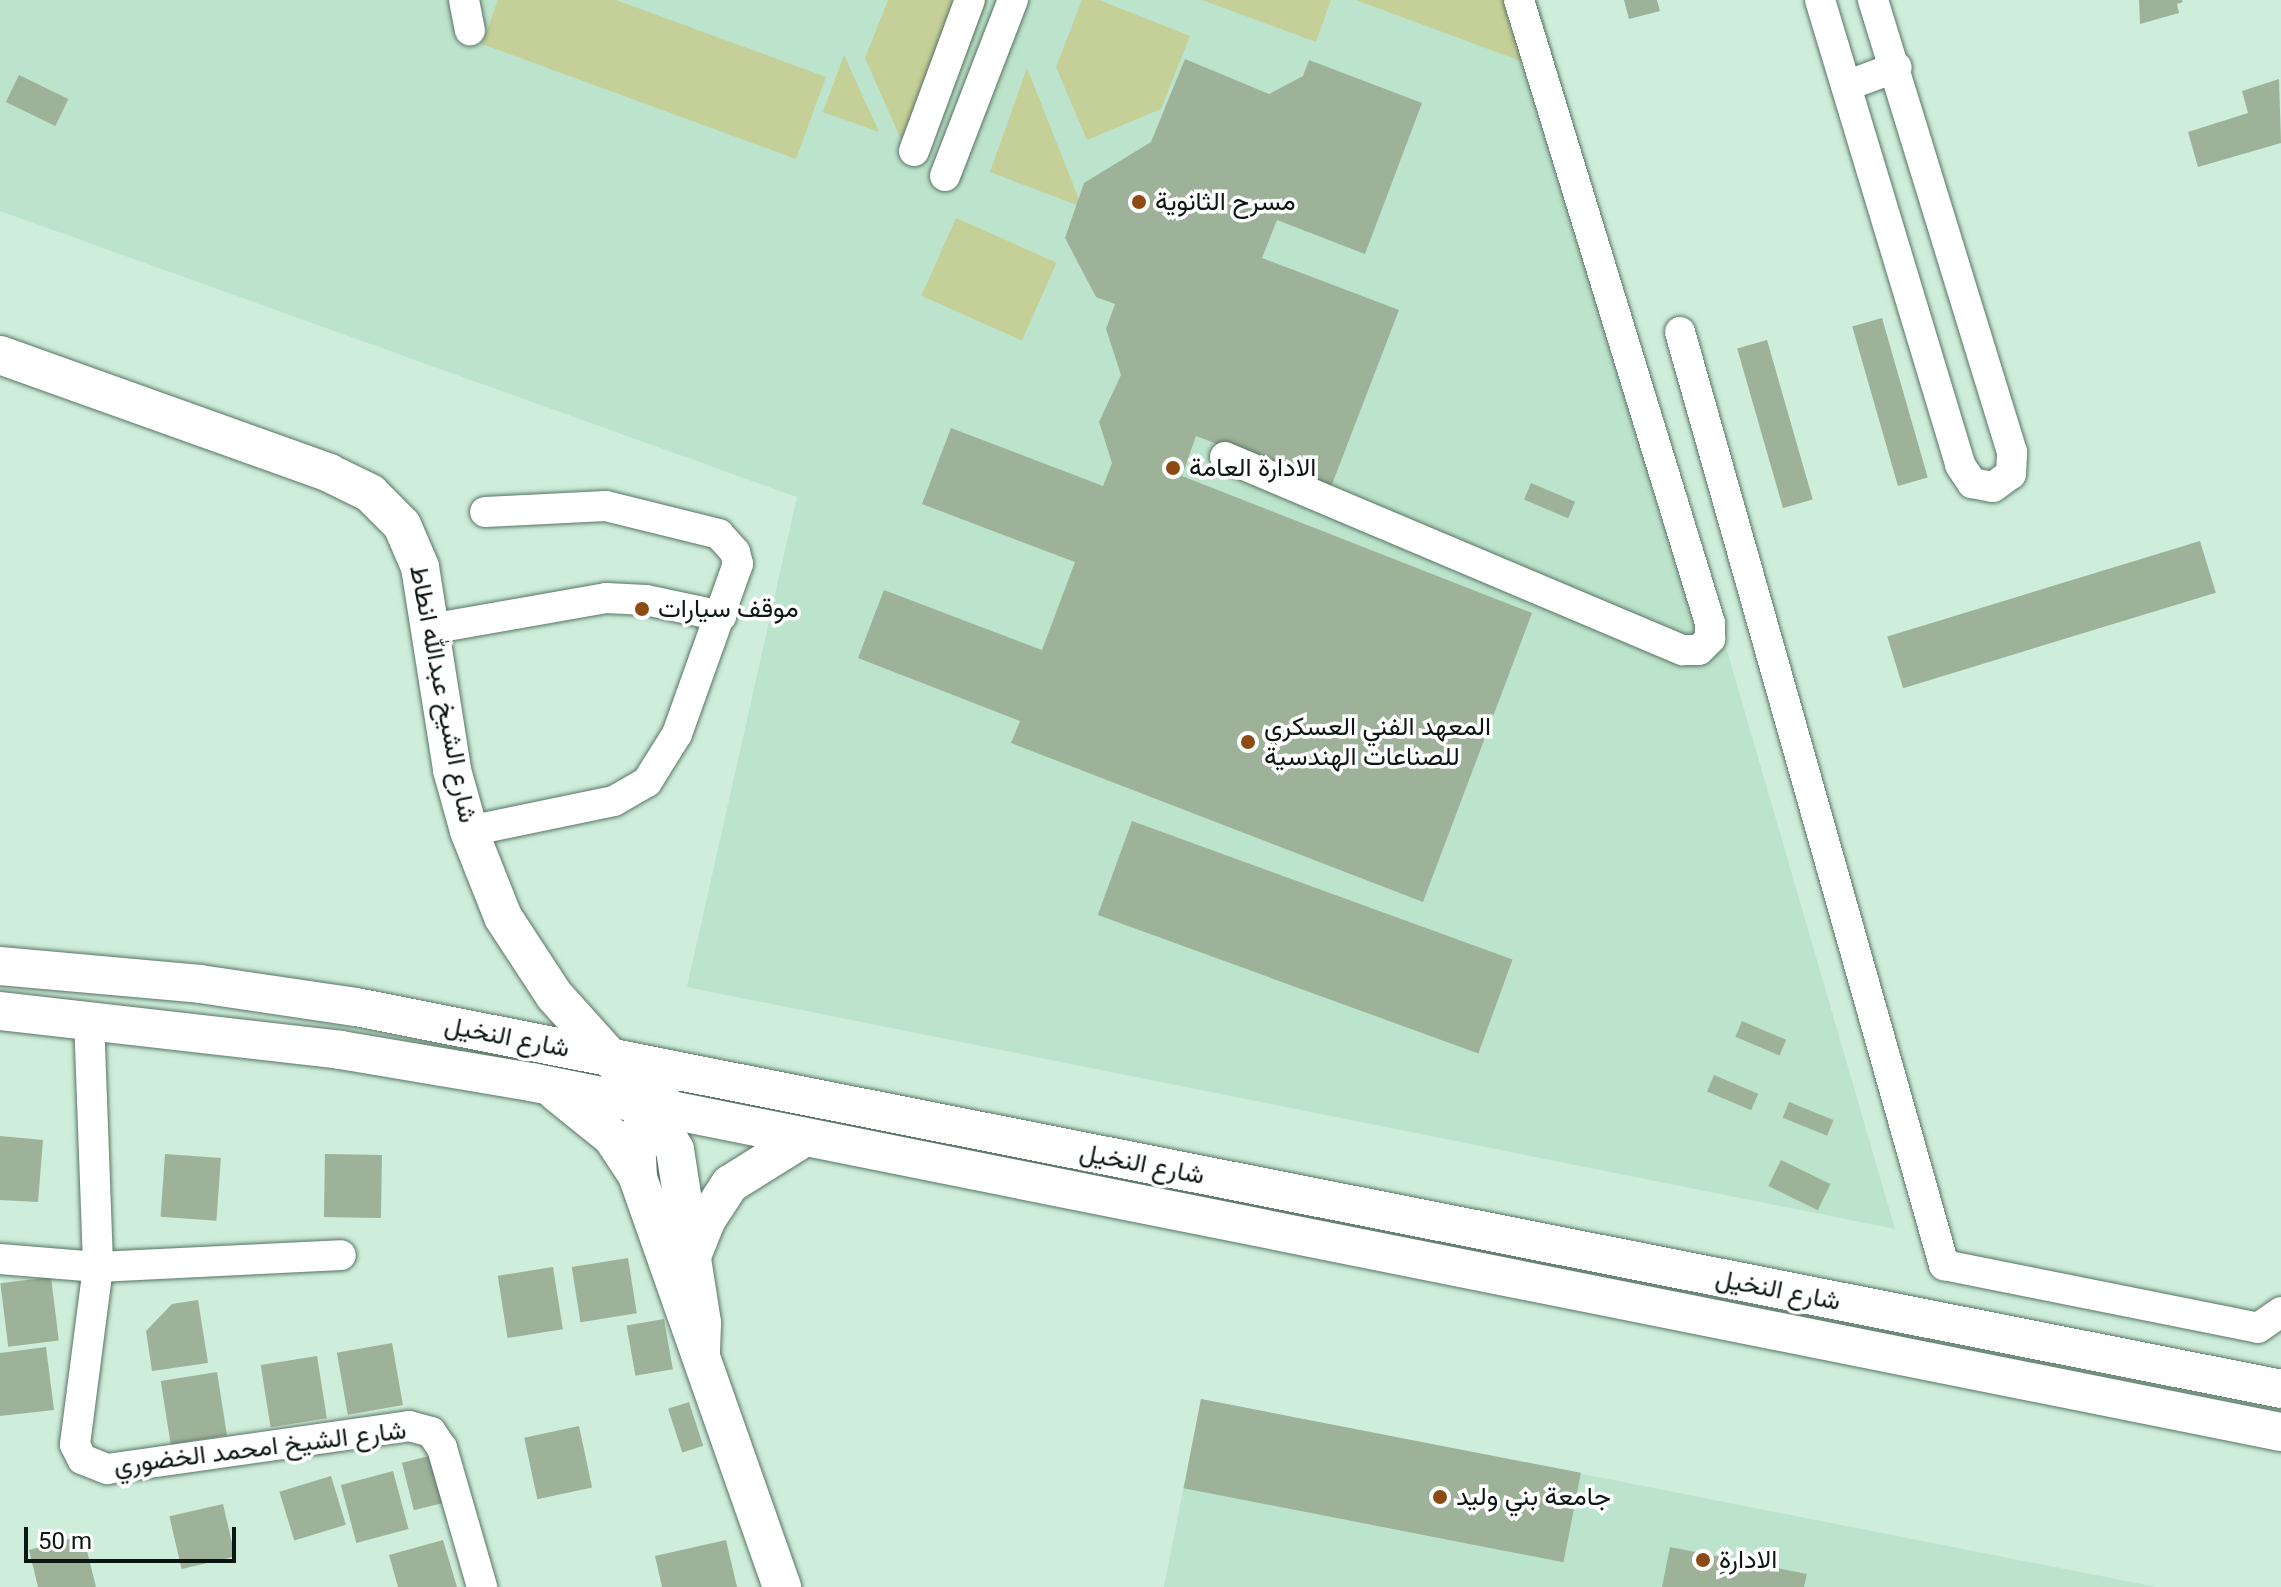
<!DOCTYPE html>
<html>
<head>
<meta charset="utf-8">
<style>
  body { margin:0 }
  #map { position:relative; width:2281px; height:1587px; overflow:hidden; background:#ceedda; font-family:Roboto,Vazirmatn,sans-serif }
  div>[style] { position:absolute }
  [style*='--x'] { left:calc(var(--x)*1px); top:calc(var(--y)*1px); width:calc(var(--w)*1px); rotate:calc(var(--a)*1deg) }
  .built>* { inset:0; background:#bce3cc }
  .green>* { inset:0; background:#c4d097; transform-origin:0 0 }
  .building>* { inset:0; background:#9eb299; transform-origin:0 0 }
  .roads { filter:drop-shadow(0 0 2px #597564) drop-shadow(0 0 2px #597564) }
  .minor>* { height:30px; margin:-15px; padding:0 15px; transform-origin:15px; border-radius:15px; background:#fff }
  .major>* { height:38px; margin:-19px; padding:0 19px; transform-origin:19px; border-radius:19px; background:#fff }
  .dots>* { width:22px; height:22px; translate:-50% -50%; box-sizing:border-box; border:4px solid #fff; border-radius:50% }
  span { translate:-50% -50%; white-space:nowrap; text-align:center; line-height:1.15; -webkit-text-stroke:7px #fff; paint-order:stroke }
  .poi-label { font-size:26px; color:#0c1711 }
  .left { translate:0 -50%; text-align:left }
  .street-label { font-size:26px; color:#0c1711 }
  .scale { position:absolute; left:24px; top:1527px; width:212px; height:36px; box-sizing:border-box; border:4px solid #0c1711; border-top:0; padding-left:10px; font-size:24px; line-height:28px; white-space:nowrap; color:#0c1711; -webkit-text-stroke:6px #fff; paint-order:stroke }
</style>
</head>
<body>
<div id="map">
  <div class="built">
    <div style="clip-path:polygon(0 0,1538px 0,1895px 1229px,687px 987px,797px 497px,0 211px)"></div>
    <div style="clip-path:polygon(1201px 1399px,2156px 1587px,1164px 1587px)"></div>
  </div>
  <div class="green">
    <div style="clip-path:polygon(498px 0,616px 0,826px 77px,796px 159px,482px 44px)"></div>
    <div style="clip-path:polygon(888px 0,988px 0,929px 149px,900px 137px,865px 58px)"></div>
    <div style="clip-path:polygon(1082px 0,1099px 0,1190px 36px,1161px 109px,1087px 140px,1056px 67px)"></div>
    <div style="clip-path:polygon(1202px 0,1331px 0,1316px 42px)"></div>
    <div style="clip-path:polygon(1356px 0,1518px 0,1534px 66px)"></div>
    <div style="clip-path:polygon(844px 55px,879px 132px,823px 112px)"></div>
    <div style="clip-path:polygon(1027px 68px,1082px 207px,990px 172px)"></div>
    <div style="left:956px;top:218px;width:110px;height:85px;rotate:24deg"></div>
  </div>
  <div class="building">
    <div style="clip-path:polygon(1624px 0,1657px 0,1660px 11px,1629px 19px)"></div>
    <div style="clip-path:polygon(2139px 0,2182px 0,2183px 2px,2177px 4px,2179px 13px,2140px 24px)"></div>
    <div style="clip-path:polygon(1185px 59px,1269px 94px,1303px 76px,1309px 60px,1422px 103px,1365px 254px,1277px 220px,1262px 258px,1399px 310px,1331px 487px,1196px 436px,1182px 476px,1532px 613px,1423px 902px,1011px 743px,1020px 721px,858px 658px,884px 590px,1042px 650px,1075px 562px,922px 504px,951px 428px,1103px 486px,1112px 463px,1099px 422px,1121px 375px,1106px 329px,1115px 304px,1096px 297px,1065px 238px,1084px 183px,1151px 142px)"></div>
    <div style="left:19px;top:75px;width:55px;height:30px;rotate:26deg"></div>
    <div style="clip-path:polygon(2279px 79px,2281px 143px,2198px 167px,2188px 132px,2248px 113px,2242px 91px)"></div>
    <div style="left:1882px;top:318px;width:166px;height:31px;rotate:74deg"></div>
    <div style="left:1767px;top:340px;width:166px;height:31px;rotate:74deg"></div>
    <div style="left:1531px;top:483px;width:48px;height:18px;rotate:23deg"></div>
    <div style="left:2200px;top:541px;width:54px;height:327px;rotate:73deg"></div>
    <div style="left:1132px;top:821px;width:405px;height:100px;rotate:20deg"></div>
    <div style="left:1742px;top:1021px;width:48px;height:17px;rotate:23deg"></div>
    <div style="left:1714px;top:1075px;width:48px;height:18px;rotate:23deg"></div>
    <div style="left:1789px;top:1102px;width:48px;height:17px;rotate:22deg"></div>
    <div style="clip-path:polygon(0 1136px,43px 1140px,38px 1202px,0 1200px)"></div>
    <div style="left:165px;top:1154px;width:56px;height:63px;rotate:4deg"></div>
    <div style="left:325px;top:1154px;width:57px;height:63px;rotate:1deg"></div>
    <div style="left:1781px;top:1160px;width:55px;height:29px;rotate:26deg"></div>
    <div style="left:628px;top:1258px;width:56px;height:57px;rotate:81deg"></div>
    <div style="left:553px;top:1267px;width:63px;height:56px;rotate:81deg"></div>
    <div style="left:51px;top:1277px;width:64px;height:51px;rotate:83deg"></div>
    <div style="clip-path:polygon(198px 1300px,208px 1363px,152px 1371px,146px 1331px,172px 1304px)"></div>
    <div style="left:664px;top:1319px;width:51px;height:38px;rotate:80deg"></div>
    <div style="left:392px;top:1343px;width:63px;height:56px;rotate:80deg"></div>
    <div style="clip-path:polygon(46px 1347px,54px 1410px,0 1416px,0 1353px)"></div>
    <div style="left:317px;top:1356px;width:63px;height:57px;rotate:81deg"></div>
    <div style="left:217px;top:1372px;width:64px;height:57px;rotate:81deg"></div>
    <div style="left:1201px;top:1399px;width:387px;height:91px;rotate:11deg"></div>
    <div style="left:689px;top:1402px;width:46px;height:22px;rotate:72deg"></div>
    <div style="left:579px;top:1426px;width:63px;height:56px;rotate:78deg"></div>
    <div style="left:433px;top:1455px;width:49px;height:32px;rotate:76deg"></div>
    <div style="left:393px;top:1471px;width:60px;height:54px;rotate:75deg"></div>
    <div style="left:331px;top:1476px;width:51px;height:54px;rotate:73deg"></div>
    <div style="left:223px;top:1504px;width:54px;height:55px;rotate:77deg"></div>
    <div style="clip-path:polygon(83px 1535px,96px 1587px,38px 1587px,29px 1550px)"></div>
    <div style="clip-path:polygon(443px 1540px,457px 1587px,398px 1587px,389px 1555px)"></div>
    <div style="clip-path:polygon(726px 1540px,737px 1587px,662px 1587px,655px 1556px)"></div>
    <div style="clip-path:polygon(1670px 1547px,1807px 1574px,1804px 1587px,1662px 1587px)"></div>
  </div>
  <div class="roads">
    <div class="minor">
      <div style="--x:464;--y:0;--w:31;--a:79"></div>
      <div style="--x:1820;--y:0;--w:486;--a:73.2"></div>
      <div style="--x:1960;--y:465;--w:22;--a:56"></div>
      <div style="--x:1972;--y:483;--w:21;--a:11"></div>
      <div style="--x:1993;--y:487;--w:22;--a:-36"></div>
      <div style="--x:2011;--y:474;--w:22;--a:-87"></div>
      <div style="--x:2012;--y:452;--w:473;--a:-107.1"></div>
      <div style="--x:1846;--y:86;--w:54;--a:-20.4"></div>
      <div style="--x:914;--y:151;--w:161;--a:-69.7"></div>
      <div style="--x:945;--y:176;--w:189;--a:-68.9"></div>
      <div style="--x:1680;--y:332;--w:970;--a:74.2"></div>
      <div style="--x:1944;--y:1265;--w:320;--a:11.3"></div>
      <div style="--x:2258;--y:1328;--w:28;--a:-35"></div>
      <div style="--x:1225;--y:457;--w:497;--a:22.9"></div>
      <div style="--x:1683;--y:650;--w:16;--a:0"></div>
      <div style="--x:1699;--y:650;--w:16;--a:-45"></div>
      <div style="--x:1710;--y:639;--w:16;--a:-90"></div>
      <div style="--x:1710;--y:623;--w:652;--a:-107.04"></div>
      <div style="--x:430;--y:629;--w:179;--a:-10"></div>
      <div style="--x:606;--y:598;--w:40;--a:2.9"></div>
      <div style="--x:646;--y:600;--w:77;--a:12"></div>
      <div style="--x:469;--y:831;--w:148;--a:-11.7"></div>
      <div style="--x:614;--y:801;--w:38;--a:-30"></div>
      <div style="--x:647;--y:782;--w:57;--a:-58"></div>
      <div style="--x:677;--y:734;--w:181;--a:-70.3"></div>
      <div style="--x:738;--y:564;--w:12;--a:-104"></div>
      <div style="--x:735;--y:552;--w:24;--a:-132"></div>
      <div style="--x:719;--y:534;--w:116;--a:-166.1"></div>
      <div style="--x:606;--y:506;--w:121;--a:177.2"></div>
      <div style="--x:89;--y:1018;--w:249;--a:87.9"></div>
      <div style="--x:98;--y:1267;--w:179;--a:97.4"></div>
      <div style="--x:75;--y:1445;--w:16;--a:63"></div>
      <div style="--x:82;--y:1459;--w:27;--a:22"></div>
      <div style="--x:107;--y:1469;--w:305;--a:-8.1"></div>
      <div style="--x:409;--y:1426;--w:23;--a:15"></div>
      <div style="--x:431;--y:1432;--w:19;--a:55"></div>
      <div style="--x:442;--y:1448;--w:145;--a:73.9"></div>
      <div style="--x:0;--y:1259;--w:98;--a:4.7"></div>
      <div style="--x:98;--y:1267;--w:243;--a:-2.8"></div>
    </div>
    <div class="major">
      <div style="--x:0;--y:355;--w:350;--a:19.7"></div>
      <div style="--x:329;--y:473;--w:46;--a:26"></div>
      <div style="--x:370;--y:493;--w:45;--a:45"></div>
      <div style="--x:402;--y:525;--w:46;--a:66.8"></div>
      <div style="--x:420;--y:567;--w:206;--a:81"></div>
      <div style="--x:452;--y:770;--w:63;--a:74.4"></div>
      <div style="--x:469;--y:831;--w:92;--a:68.4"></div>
      <div style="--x:503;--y:917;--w:93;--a:56.8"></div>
      <div style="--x:554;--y:995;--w:132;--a:48.1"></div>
      <div style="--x:642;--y:1093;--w:66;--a:59.9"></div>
      <div style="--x:675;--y:1150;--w:175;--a:81.1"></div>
      <div style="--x:702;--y:1323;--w:27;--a:92"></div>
      <div style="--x:0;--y:966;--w:201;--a:5.1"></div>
      <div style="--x:200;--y:984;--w:158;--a:8.4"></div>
      <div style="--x:356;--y:1007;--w:1963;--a:11.22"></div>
      <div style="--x:0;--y:1011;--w:342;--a:6.5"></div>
      <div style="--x:340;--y:1050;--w:194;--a:9.5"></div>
      <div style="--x:531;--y:1082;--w:1785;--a:11.31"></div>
      <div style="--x:660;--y:1089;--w:55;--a:115.6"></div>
      <div style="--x:636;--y:1139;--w:39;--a:87"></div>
      <div style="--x:638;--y:1178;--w:434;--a:70.6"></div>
      <div style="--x:556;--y:1092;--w:72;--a:38.8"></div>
      <div style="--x:612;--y:1137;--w:45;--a:56.7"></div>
      <div style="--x:690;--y:1261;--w:45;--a:-68"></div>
      <div style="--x:707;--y:1219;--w:42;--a:-56.7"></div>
      <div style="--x:730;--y:1184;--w:85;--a:-32"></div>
    </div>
  </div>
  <div class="dots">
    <div style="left:1139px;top:202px;background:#8b4b12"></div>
    <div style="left:1173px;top:468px;background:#8b4b12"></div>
    <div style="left:642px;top:609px;background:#8b4b12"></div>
    <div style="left:1248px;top:742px;background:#8b4b12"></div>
    <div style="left:1440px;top:1497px;background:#8b4b12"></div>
    <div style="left:1703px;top:1560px;background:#8b4b12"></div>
  </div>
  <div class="poi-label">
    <span class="left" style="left:1155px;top:202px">مسرح الثانوية</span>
    <span class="left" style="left:1189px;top:468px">الادارة العامة</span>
    <span class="left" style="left:658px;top:609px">موقف سيارات</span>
    <span class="left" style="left:1264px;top:742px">المعهد الفني العسكري<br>للصناعات الهندسية</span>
    <span class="left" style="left:1456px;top:1497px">جامعة بني وليد</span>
    <span class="left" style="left:1719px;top:1560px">ِالادارة</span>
  </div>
  <div class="street-label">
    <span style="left:443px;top:694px;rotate:79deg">شارع الشيخ عبدالله انطاط</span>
    <span style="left:507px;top:1037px;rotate:11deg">شارع النخيل</span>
    <span style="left:1142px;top:1164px;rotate:11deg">شارع النخيل</span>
    <span style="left:1778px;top:1290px;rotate:11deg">شارع النخيل</span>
    <span style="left:260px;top:1448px;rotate:-7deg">شارع الشيخ امحمد الخضوري</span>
  </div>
  <div class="scale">50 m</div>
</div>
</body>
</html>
